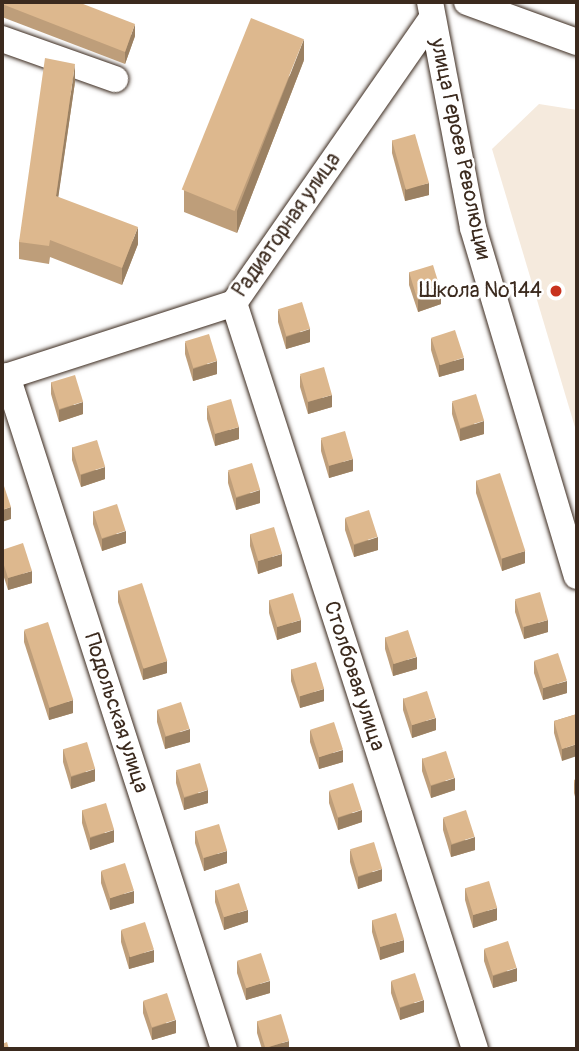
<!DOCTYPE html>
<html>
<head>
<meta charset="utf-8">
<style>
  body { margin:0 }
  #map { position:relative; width:579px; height:1051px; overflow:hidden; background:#fff; font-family:Pangolin,sans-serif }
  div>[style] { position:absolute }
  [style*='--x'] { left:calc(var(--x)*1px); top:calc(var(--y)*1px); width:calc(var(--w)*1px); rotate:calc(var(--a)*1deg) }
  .built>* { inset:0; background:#f5eadd }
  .roads { filter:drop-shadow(0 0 2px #3b2a1e) drop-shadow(0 0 2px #3b2a1e) }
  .minor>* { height:26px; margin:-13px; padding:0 13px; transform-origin:13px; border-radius:13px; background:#fff }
  .wall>* { inset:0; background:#be9e7a }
  .shaded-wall>* { inset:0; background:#9b8163 }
  .building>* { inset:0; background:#ddb88e; transform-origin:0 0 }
  .dots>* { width:19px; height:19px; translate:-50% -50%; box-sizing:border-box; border:4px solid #fff; border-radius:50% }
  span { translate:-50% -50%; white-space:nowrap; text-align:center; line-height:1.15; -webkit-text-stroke:5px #fff; paint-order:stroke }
  .street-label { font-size:21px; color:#3b2a1e }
  .poi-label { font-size:21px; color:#3b2a1e }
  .right { translate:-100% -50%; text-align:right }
  .frame { position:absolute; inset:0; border:4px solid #3b2a1e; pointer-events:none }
</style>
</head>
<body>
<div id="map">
  <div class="built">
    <div style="clip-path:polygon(539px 104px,577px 110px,577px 434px,492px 149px)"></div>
  </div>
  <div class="roads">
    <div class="minor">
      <div style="--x:430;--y:2;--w:230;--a:79.2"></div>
      <div style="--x:473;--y:228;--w:363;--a:73.4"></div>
      <div style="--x:467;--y:2;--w:117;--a:20"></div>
      <div style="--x:2;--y:39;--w:120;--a:19.5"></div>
      <div style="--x:234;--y:303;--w:784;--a:72.1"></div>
      <div style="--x:7;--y:376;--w:707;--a:72.13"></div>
      <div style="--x:2;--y:378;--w:244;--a:-17.9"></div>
      <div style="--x:234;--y:303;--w:347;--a:-55.2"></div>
    </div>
  </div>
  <div class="wall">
    <div style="clip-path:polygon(2px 2px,135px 36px,125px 64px,2px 17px)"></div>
    <div style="clip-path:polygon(304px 60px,237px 233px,184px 212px,184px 190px)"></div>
    <div style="clip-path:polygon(75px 82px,58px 197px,138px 244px,122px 285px,50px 257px,49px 264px,19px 259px,19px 242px)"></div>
    <div style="clip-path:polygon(392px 140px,429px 195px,405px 201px,392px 153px)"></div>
    <div style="clip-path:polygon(409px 272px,441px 304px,418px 312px,409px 285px)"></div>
    <div style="clip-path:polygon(278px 310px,310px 342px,286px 349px,278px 322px)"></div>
    <div style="clip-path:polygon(431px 338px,464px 370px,439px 377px,431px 350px)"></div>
    <div style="clip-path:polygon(185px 342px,217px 374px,193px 381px,185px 354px)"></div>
    <div style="clip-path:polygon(300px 375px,332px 407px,308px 414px,300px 387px)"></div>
    <div style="clip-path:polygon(51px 382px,83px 414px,59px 422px,51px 394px)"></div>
    <div style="clip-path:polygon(452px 402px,484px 434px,460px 441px,452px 414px)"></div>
    <div style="clip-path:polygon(207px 407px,239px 439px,215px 446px,207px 419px)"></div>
    <div style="clip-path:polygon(321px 439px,353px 471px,329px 478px,321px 451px)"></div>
    <div style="clip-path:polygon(72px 447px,105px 479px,81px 487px,72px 460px)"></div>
    <div style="clip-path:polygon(228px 471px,260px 503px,236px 510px,228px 483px)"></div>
    <div style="clip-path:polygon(476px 480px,525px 563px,502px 571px,476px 493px)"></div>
    <div style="clip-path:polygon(93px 511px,126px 543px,102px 551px,93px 524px)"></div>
    <div style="clip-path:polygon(345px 518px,378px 550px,354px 557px,345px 530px)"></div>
    <div style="clip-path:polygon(250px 534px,282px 566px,258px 574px,250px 546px)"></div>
    <div style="clip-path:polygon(2px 550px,32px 583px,8px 590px,2px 571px)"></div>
    <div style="clip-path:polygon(118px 590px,167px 673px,143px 680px,118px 602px)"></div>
    <div style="clip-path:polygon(269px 600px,301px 632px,277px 640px,269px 613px)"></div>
    <div style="clip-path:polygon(515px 600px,548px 632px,524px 639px,515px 612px)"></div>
    <div style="clip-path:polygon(24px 630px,73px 713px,49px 720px,24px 642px)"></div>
    <div style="clip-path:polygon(385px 637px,417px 669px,393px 676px,385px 649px)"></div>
    <div style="clip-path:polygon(534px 661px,567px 693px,543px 700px,534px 673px)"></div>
    <div style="clip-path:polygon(291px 669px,324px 701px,300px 708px,291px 681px)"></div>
    <div style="clip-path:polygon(403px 698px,436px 730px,412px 738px,403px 710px)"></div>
    <div style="clip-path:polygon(157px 710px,190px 742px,165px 749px,157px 722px)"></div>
    <div style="clip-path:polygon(577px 714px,562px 761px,554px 733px,554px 721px)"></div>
    <div style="clip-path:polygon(310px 730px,343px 762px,319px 769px,310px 742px)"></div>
    <div style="clip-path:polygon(63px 749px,95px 781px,71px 789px,63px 762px)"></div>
    <div style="clip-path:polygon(422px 758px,455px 790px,431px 798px,422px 771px)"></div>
    <div style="clip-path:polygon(176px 771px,208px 803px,184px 810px,176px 783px)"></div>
    <div style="clip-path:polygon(577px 779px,577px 804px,574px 793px,574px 780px)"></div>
    <div style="clip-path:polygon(329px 791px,362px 822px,338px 830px,329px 803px)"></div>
    <div style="clip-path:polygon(82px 810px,114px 842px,90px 850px,82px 823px)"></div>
    <div style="clip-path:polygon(443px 818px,475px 850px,451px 857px,443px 830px)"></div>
    <div style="clip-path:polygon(195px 831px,227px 863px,204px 871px,195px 843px)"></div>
    <div style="clip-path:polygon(350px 850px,382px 881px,358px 889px,350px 862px)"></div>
    <div style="clip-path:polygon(101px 871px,134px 903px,110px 910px,101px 883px)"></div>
    <div style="clip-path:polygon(465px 888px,497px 920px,473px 928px,465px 900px)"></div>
    <div style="clip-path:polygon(215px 890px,248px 922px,224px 930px,215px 902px)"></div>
    <div style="clip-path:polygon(372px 920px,404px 952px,380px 960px,372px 932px)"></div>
    <div style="clip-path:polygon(121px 930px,154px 962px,129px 969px,121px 942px)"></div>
    <div style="clip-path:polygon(484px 949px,517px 981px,493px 988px,484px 961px)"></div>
    <div style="clip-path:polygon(237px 961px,270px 993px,246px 1000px,237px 973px)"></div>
    <div style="clip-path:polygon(391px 981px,424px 1012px,400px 1020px,391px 993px)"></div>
    <div style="clip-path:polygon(143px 1001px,176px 1033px,152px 1040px,143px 1013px)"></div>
    <div style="clip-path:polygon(257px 1021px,289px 1049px,262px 1049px,257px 1033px)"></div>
  </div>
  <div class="shaded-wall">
    <div style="clip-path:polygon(135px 24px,135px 36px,125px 64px,125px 52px)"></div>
    <div style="clip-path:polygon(304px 39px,304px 60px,237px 233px,237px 211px)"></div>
    <div style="clip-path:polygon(75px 64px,75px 82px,56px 213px,56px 196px)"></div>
    <div style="clip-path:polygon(429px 183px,429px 195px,405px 201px,405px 189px)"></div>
    <div style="clip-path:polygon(138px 227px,138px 244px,122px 285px,122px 268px)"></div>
    <div style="clip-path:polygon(441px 292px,441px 304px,418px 312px,418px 300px)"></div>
    <div style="clip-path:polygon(310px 329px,310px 342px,286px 349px,286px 337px)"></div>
    <div style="clip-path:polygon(464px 358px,464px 370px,439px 377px,439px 365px)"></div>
    <div style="clip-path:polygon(217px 361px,217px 374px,193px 381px,193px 369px)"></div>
    <div style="clip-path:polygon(332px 395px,332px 407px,308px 414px,308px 402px)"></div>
    <div style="clip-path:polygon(83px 402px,83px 414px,59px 422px,59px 410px)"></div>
    <div style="clip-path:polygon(484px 421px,484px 434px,460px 441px,460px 429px)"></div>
    <div style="clip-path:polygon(239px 427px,239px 439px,215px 446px,215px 434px)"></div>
    <div style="clip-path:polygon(353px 459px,353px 471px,329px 478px,329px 466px)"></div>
    <div style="clip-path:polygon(105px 467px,105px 479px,81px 487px,81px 475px)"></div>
    <div style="clip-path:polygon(260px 490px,260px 503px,236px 510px,236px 498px)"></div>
    <div style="clip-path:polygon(11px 507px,11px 519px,2px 522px,2px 510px)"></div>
    <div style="clip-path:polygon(126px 531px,126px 543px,102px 551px,102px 539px)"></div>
    <div style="clip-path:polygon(378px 537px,378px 550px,354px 557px,354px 545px)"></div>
    <div style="clip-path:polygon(525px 551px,525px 563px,502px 571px,502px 558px)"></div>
    <div style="clip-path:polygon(282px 554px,282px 566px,258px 574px,258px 561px)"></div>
    <div style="clip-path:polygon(32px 571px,32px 583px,8px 590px,8px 578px)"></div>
    <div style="clip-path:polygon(301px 620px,301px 632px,277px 640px,277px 627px)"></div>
    <div style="clip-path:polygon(548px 620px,548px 632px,524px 639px,524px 627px)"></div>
    <div style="clip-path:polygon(417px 657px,417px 669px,393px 676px,393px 664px)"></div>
    <div style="clip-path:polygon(167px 661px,167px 673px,143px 680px,143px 668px)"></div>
    <div style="clip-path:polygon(567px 681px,567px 693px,543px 700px,543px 688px)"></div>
    <div style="clip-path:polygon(324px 689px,324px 701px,300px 708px,300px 696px)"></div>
    <div style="clip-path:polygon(73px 700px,73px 713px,49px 720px,49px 708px)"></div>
    <div style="clip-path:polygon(436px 718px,436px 730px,412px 738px,412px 725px)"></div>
    <div style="clip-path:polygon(190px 729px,190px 742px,165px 749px,165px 737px)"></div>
    <div style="clip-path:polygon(577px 744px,577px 756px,562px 761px,562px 749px)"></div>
    <div style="clip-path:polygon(343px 750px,343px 762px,319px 769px,319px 757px)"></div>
    <div style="clip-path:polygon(95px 769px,95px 781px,71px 789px,71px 777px)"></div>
    <div style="clip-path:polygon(455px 778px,455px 790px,431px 798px,431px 786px)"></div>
    <div style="clip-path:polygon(208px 790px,208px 803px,184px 810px,184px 798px)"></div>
    <div style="clip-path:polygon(362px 810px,362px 822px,338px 830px,338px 818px)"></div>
    <div style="clip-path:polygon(114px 830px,114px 842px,90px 850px,90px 838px)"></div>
    <div style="clip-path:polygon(475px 837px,475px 850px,451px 857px,451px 845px)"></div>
    <div style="clip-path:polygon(227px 851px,227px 863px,204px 871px,204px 858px)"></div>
    <div style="clip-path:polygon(382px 869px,382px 881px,358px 889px,358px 877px)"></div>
    <div style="clip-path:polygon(134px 891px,134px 903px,110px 910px,110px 898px)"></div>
    <div style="clip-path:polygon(497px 908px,497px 920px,473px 928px,473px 915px)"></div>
    <div style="clip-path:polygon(248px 910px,248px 922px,224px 930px,224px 917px)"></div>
    <div style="clip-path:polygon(404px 940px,404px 952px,380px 960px,380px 947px)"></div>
    <div style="clip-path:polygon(154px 950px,154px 962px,129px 969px,129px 957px)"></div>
    <div style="clip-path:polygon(517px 968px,517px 981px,493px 988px,493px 976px)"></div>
    <div style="clip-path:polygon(270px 981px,270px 993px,246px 1000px,246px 988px)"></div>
    <div style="clip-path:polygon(424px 1000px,424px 1012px,400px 1020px,400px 1008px)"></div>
    <div style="clip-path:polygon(176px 1020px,176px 1033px,152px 1040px,152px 1028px)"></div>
    <div style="clip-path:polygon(289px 1041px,289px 1049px,265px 1049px,265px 1048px)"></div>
  </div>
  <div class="building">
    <div style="clip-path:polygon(2px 2px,78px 2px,135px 24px,125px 52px,2px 4px)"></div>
    <div style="left:251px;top:18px;width:57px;height:185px;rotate:22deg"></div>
    <div style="clip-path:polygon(45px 58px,75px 64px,56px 196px,138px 227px,122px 268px,50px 240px,49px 246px,19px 242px)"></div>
    <div style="left:415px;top:134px;width:51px;height:24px;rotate:74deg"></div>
    <div style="left:433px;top:265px;width:28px;height:25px;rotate:73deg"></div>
    <div style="left:302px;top:302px;width:28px;height:25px;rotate:73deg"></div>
    <div style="left:455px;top:330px;width:29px;height:25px;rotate:72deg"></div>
    <div style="left:209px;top:334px;width:28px;height:25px;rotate:73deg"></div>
    <div style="left:324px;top:367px;width:29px;height:25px;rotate:74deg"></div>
    <div style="left:75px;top:375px;width:28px;height:25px;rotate:73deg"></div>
    <div style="left:476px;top:394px;width:28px;height:25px;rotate:73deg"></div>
    <div style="left:231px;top:399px;width:29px;height:25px;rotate:74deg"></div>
    <div style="left:345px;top:431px;width:29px;height:25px;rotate:74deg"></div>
    <div style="left:97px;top:440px;width:28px;height:26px;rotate:73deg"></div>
    <div style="left:252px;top:463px;width:28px;height:25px;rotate:73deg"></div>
    <div style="left:500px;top:473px;width:82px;height:25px;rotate:72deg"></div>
    <div style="clip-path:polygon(2px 480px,11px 507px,2px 510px)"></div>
    <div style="left:117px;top:504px;width:28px;height:25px;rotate:72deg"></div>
    <div style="left:369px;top:510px;width:28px;height:25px;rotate:72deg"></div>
    <div style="left:274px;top:527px;width:28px;height:25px;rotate:73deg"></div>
    <div style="clip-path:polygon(23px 543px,32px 571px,8px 578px,2px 559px,2px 550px)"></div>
    <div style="left:142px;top:583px;width:82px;height:25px;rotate:72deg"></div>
    <div style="left:540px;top:592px;width:29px;height:26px;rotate:74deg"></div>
    <div style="left:293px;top:593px;width:28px;height:25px;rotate:73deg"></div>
    <div style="left:48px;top:622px;width:82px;height:25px;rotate:72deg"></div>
    <div style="left:408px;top:630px;width:28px;height:24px;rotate:72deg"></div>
    <div style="left:558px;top:653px;width:29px;height:25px;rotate:72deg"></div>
    <div style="left:316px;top:662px;width:28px;height:26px;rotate:73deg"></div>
    <div style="left:427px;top:691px;width:28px;height:25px;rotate:72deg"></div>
    <div style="left:181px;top:702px;width:28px;height:25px;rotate:72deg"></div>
    <div style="clip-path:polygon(577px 714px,577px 744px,562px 749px,554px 721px)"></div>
    <div style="left:334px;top:722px;width:29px;height:25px;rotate:72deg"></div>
    <div style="left:87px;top:742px;width:28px;height:25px;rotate:73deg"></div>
    <div style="left:446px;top:751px;width:28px;height:25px;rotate:72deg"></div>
    <div style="left:200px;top:763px;width:28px;height:25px;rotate:73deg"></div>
    <div style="clip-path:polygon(577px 779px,577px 792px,574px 780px)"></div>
    <div style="left:353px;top:783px;width:28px;height:25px;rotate:72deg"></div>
    <div style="left:106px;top:803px;width:28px;height:25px;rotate:73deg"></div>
    <div style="left:466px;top:810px;width:28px;height:24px;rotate:72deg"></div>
    <div style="left:219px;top:824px;width:28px;height:25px;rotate:73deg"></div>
    <div style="left:374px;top:842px;width:28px;height:25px;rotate:73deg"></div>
    <div style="left:125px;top:863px;width:29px;height:25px;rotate:72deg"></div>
    <div style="left:489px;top:881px;width:28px;height:25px;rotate:73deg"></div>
    <div style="left:239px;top:883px;width:28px;height:25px;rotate:72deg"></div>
    <div style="left:396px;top:913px;width:28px;height:25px;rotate:73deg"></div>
    <div style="left:145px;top:922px;width:29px;height:25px;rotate:72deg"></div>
    <div style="left:508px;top:941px;width:28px;height:25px;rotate:72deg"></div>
    <div style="left:261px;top:953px;width:29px;height:25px;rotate:72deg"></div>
    <div style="left:415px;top:973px;width:28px;height:25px;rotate:72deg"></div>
    <div style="left:167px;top:993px;width:28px;height:25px;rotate:72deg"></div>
    <div style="left:281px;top:1014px;width:28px;height:25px;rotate:73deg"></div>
    <div style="clip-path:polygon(7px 1042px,9px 1049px,2px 1049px,2px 1044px)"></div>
  </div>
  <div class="dots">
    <div style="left:556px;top:291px;background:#c8321e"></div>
  </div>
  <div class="street-label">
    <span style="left:460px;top:149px;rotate:78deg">улица Героев Революции</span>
    <span style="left:287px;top:225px;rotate:-55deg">Радиаторная улица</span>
    <span style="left:354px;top:676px;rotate:72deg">Столбовая улица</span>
    <span style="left:116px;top:713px;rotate:72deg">Подольская улица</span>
  </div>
  <div class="poi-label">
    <span class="right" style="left:542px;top:291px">Школа №144</span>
  </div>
  <div class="frame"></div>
</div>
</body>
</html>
